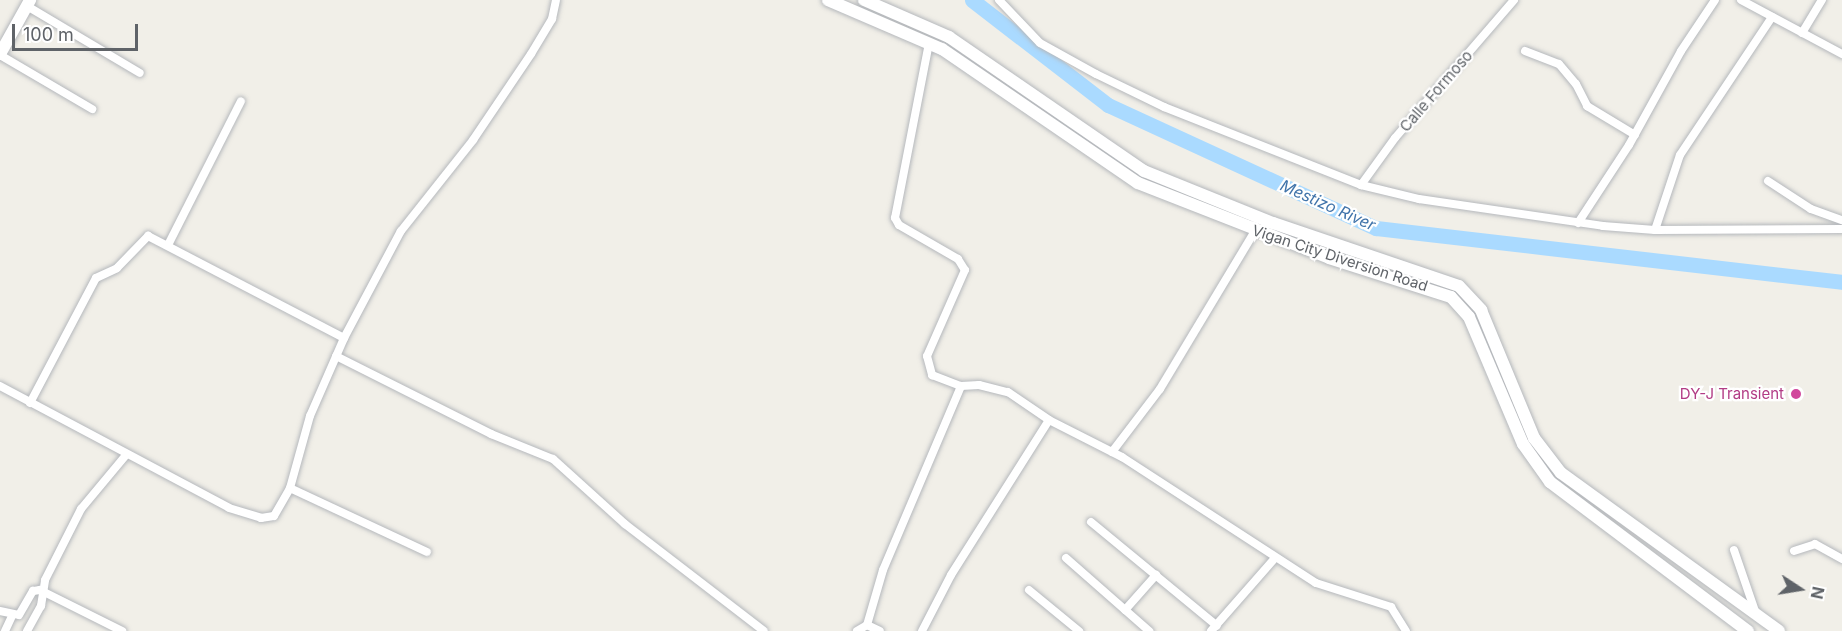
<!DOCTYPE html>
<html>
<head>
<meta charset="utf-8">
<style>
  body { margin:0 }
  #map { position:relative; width:1842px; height:631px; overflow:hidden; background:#f1efe8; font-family:Inter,sans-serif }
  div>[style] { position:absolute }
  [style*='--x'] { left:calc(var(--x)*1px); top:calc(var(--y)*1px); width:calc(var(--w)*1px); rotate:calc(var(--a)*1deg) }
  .river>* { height:15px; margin:-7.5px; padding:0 7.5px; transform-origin:7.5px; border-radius:7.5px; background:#aadaff }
  .roads { filter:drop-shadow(0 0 2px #b5b8bc) drop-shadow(0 0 2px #b5b8bc) }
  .street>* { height:8px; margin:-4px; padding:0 4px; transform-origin:4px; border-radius:4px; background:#fff }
  .secondary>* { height:12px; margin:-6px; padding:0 6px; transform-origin:6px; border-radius:6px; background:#fff }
  .dots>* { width:16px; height:16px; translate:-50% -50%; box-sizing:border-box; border:3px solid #fff; border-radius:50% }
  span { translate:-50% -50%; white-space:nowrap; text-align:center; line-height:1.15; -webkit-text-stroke:4.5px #fff; paint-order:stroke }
  .street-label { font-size:15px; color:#5f6368 }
  .hotel-label { font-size:15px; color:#b23c85 }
  .right { translate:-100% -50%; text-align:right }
  .water-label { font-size:16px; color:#4174aa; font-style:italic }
  .north { position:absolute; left:1770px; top:559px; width:60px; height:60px; -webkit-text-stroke:4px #fff; paint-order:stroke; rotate:102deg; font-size:16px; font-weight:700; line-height:24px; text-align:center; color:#5f6368 }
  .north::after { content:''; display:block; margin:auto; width:21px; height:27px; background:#5f6368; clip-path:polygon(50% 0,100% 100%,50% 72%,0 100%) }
  .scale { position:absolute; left:12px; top:24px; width:126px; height:27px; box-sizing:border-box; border:3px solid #5f6368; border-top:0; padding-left:8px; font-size:18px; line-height:21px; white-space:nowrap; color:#5f6368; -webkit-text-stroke:4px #fff; paint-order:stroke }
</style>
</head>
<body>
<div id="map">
  <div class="river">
    <div style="--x:972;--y:0;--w:172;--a:37.7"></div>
    <div style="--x:1108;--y:105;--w:295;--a:24.7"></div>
    <div style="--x:1376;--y:228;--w:469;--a:6.6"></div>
  </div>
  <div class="roads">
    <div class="street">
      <div style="--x:999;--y:0;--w:59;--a:46.4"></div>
      <div style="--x:1040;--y:43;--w:64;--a:29"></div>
      <div style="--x:1096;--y:74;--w:76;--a:25.9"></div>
      <div style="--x:1164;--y:107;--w:212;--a:21.6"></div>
      <div style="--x:1361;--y:185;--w:60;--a:13.6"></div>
      <div style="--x:1419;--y:199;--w:186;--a:8.3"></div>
      <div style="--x:1603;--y:226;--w:52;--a:4.4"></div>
      <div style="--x:1655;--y:230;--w:187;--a:-0.3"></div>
      <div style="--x:1741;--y:0;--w:115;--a:28.1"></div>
      <div style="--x:27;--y:6;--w:131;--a:30.7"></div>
      <div style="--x:1802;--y:33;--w:39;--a:-59"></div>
      <div style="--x:929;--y:43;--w:178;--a:101"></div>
      <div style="--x:895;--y:218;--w:8;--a:60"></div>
      <div style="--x:899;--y:225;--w:68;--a:30"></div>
      <div style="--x:958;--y:259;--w:13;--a:58"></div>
      <div style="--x:965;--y:270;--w:94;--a:113.8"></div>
      <div style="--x:927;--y:356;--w:20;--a:75"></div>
      <div style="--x:932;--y:375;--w:31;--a:21"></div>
      <div style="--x:961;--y:386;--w:18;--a:-3"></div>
      <div style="--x:979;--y:385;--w:30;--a:14"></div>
      <div style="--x:1008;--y:392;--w:50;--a:34.3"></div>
      <div style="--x:1049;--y:420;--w:82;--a:26.9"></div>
      <div style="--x:1122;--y:457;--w:231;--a:33"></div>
      <div style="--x:1316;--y:583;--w:79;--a:17.7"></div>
      <div style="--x:1391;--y:607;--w:28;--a:58"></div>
      <div style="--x:1525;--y:51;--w:36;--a:21"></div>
      <div style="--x:1559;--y:64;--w:26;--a:50"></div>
      <div style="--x:1576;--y:84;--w:25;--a:63"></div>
      <div style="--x:1587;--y:106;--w:56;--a:31.1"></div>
      <div style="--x:0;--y:55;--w:107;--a:30.4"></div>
      <div style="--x:1768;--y:181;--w:51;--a:33.1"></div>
      <div style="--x:1811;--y:209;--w:33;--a:20"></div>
      <div style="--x:1361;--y:185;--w:58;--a:-54.1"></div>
      <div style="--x:1395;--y:138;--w:182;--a:-49.2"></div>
      <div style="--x:1578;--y:223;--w:93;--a:-56.8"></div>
      <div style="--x:1629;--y:145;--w:107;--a:-61"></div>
      <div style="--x:1681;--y:51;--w:61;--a:-56.3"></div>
      <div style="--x:1655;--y:230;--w:79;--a:-71.6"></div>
      <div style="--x:1680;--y:155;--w:166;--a:-56.3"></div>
      <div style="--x:168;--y:245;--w:161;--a:-63.1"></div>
      <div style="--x:336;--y:356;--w:174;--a:26.7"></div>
      <div style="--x:491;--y:434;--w:67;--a:22"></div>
      <div style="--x:553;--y:459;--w:97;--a:42.1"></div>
      <div style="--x:625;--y:524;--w:175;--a:37.6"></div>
      <div style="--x:0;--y:386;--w:259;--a:28"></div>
      <div style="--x:229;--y:508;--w:34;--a:17"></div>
      <div style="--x:261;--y:518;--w:13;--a:-9"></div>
      <div style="--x:274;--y:516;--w:32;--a:-60"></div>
      <div style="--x:290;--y:488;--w:75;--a:-74.5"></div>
      <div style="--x:310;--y:416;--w:85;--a:-66.4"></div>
      <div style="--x:344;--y:338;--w:121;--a:-62"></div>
      <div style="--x:401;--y:231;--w:116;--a:-51.6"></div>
      <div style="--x:473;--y:140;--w:104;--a:-56"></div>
      <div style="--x:531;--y:54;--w:41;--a:-59"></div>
      <div style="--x:552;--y:19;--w:19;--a:-78"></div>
      <div style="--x:30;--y:403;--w:141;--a:-62.2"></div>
      <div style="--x:96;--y:278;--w:23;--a:-25"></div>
      <div style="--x:117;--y:268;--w:45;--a:-45.9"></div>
      <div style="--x:148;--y:236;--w:221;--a:27.5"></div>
      <div style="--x:1112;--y:452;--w:79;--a:-52.7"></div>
      <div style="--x:1160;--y:389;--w:184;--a:-59"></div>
      <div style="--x:290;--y:488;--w:151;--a:25"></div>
      <div style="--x:1091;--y:522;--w:163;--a:39.5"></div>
      <div style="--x:1734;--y:550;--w:68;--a:71"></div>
      <div style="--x:1794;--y:551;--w:22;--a:-18"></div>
      <div style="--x:1815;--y:544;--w:31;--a:29"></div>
      <div style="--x:1066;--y:558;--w:111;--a:41.3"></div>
      <div style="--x:1029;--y:590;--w:65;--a:39.4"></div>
      <div style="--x:1125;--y:610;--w:47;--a:-48.5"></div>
      <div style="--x:0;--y:611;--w:19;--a:12"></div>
      <div style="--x:19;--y:615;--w:28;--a:-60"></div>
      <div style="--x:33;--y:591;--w:7;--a:-8"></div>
      <div style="--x:40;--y:590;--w:92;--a:26.6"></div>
      <div style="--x:867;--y:625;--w:57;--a:-73.8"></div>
      <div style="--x:883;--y:570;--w:200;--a:-67"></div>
      <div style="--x:5;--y:631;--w:17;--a:-65"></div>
      <div style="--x:27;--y:631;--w:29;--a:-61"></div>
      <div style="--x:41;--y:606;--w:26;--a:-81"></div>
      <div style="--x:45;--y:580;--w:80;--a:-63.1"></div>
      <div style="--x:81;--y:509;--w:70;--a:-50.2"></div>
      <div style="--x:857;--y:631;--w:12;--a:-31"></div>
      <div style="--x:867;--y:625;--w:14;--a:25"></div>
      <div style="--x:922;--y:631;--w:63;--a:-62.6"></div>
      <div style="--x:951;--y:575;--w:183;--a:-57.7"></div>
      <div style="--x:1211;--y:631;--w:97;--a:-48.8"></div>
    </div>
    <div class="secondary">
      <div style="--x:828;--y:0;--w:124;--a:23.3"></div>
      <div style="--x:942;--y:49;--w:237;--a:34.4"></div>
      <div style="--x:1138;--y:183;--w:205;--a:21.4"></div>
      <div style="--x:1329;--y:258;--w:128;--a:17.7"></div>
      <div style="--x:1451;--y:297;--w:27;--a:48"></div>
      <div style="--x:1469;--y:317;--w:138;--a:67"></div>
      <div style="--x:1523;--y:444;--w:47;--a:54.6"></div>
      <div style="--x:1550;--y:482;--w:248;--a:37"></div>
      <div style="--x:864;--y:0;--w:93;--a:23.5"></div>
      <div style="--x:949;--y:37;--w:237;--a:34.5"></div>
      <div style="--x:1144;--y:171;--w:139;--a:22"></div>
      <div style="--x:1273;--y:223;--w:196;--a:18.7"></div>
      <div style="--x:1459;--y:286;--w:33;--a:47"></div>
      <div style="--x:1481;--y:310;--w:139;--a:67.5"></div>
      <div style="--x:1534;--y:438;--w:44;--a:52.4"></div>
      <div style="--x:1561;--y:473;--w:269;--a:35.9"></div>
      <div style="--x:0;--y:54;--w:62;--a:-60.9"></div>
    </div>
  </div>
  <div class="dots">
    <div style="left:1796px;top:394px;background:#d1479c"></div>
  </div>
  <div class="street-label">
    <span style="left:1436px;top:91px;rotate:-49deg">Calle Formoso</span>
    <span style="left:1340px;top:258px;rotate:18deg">Vigan City Diversion Road</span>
  </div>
  <div class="hotel-label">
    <span class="right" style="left:1784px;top:394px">DY-J Transient</span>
  </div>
  <div class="water-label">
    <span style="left:1328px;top:205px;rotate:24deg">Mestizo River</span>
  </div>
  <div class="north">N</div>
  <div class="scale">100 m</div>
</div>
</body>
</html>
